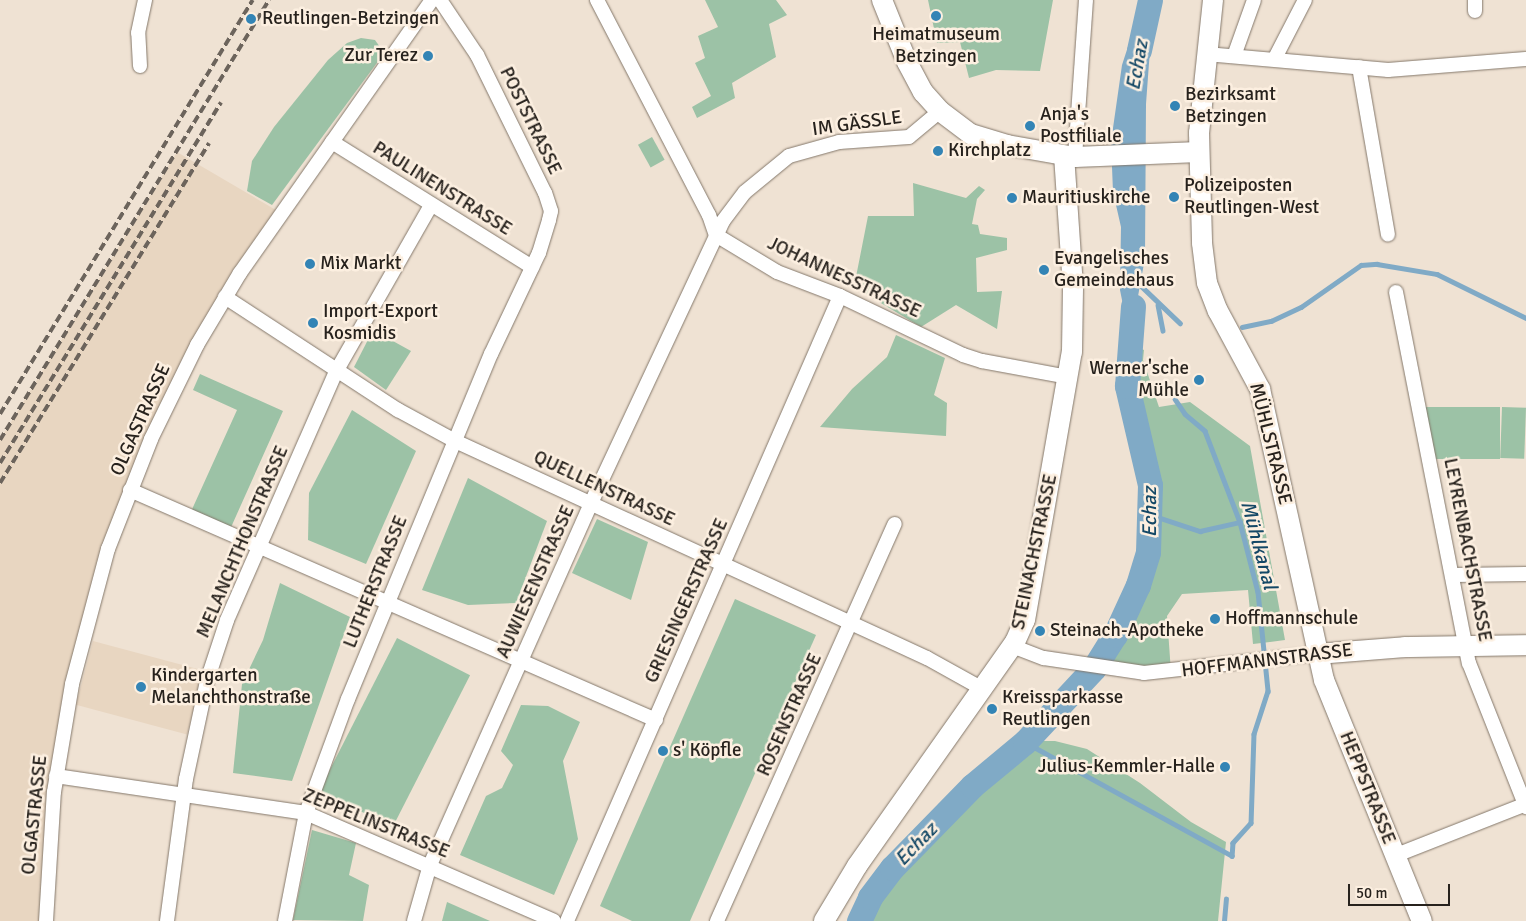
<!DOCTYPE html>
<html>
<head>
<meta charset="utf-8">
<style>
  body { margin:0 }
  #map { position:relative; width:1526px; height:921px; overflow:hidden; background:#efe2d3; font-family:Signika,sans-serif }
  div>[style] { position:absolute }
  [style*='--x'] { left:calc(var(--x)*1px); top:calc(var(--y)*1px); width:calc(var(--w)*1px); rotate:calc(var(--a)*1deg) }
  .built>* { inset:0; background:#e8d6c1; transform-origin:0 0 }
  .green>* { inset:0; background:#9cc2a6; transform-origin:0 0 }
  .water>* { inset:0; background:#80aac6 }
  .stream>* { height:4.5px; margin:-2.25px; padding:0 2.25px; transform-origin:2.25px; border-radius:2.25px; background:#80aac6 }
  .river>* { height:25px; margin:-12.5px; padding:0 12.5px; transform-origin:12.5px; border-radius:12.5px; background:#80aac6 }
  .roads { filter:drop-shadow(0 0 1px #84786b) drop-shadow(0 0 1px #84786b) }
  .street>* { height:14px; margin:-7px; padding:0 7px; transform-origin:7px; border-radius:7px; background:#fff }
  .secondary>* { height:20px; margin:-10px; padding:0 10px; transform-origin:10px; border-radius:10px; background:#fff }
  .rail>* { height:4px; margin-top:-2px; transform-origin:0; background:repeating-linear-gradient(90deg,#6c645c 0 8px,transparent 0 12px) }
  .dots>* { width:14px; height:14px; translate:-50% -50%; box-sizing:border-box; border:2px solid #fcefe0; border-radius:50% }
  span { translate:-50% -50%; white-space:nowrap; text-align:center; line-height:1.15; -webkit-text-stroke:5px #fcefe0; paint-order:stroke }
  .poi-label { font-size:19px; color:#27221d }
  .left { translate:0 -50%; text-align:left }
  .right { translate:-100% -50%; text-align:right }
  .street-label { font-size:19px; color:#27221d }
  .water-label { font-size:20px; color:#144866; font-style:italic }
  .scale { position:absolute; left:1348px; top:884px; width:102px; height:22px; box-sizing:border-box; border:2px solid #27221d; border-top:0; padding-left:6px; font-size:15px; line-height:18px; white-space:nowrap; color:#27221d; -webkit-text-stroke:4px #fcefe0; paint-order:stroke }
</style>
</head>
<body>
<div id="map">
  <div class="built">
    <div style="clip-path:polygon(177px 152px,281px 213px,240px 273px,124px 504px,72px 684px,46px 921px,0 921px,0 440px)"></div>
    <div style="left:93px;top:641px;width:115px;height:66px;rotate:15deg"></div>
  </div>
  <div class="green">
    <div style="clip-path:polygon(705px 0,776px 0,787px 15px,769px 24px,776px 57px,732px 83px,735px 98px,697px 118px,692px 107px,711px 96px,695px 63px,705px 58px,698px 36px,718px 27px)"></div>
    <div style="clip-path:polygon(928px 0,1053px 0,1040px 71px,996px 70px,969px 78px,960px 42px,937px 43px)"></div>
    <div style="clip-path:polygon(361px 38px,375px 40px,382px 50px,379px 60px,272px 205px,247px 191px,252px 161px,274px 127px,328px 60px,347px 43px)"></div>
    <div style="left:652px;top:137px;width:26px;height:16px;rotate:61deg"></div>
    <div style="clip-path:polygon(913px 183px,966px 198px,979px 186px,985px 190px,977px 199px,972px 224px,978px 225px,980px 234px,1007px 238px,1007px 250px,976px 258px,977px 292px,1002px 291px,997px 329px,956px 305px,921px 327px,854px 287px,868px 216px,914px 216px)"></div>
    <div style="clip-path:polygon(373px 330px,411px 351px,386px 390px,354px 367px)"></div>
    <div style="clip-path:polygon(896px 335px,945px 358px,934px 395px,947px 403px,946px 436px,820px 427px,852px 389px,887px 357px)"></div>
    <div style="clip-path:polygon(1129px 344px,1144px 350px,1143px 360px,1159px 407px,1190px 402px,1250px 446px,1285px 640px,1253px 644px,1248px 590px,1182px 594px,1167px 616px,1171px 672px,1095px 667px,1115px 635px,1138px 585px,1148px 552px,1150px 485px,1127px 386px)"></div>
    <div style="clip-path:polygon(200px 374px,283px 411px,228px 534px,189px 516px,237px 410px,193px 390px)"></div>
    <div style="left:1425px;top:407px;width:75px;height:52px"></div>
    <div style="left:1502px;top:407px;width:24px;height:51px;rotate:2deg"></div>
    <div style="clip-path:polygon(352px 410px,416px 451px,366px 564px,308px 540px,309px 493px)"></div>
    <div style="clip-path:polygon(468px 478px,547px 521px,516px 603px,468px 605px,422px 590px)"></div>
    <div style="clip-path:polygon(597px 519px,648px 542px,631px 600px,572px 573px)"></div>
    <div style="clip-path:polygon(280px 583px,350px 617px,292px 781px,233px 773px,242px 684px,263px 640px)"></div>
    <div style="clip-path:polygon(735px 599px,816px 635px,690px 921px,632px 921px,600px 906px)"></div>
    <div style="left:397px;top:638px;width:82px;height:171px;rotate:27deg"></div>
    <div style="clip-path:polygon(521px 705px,548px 706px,580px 722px,563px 761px,578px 839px,554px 895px,460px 855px,486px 796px,502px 788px,513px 765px,501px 751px)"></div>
    <div style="clip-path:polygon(1034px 741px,1055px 741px,1087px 749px,1140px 783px,1191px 822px,1226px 842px,1218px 921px,861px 921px,872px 898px,894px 870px,972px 788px)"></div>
    <div style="clip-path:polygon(312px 830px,356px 843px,349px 875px,369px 885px,363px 921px,293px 920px)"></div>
    <div style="clip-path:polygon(447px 902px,490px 921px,442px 921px)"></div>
  </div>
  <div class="water">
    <div style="clip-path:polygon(1142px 16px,1147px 17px,1151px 36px,1146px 104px,1145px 258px,1130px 340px,1120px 290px,1121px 227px,1113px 192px,1111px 142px,1122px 65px,1135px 25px)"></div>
  </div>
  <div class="stream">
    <div style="--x:1136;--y:281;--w:61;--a:43.7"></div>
    <div style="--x:1158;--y:305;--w:26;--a:79"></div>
    <div style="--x:1242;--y:327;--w:30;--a:-12"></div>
    <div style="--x:1271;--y:321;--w:33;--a:-25"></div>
    <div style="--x:1301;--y:307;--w:73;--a:-35"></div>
    <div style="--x:1361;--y:265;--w:16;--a:-4"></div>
    <div style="--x:1377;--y:264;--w:61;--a:9.5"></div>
    <div style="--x:1437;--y:274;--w:99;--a:26.3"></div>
    <div style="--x:1175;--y:399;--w:18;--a:56"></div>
    <div style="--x:1185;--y:414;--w:26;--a:40"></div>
    <div style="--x:1205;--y:431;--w:97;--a:69"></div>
    <div style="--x:1240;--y:522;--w:72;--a:75.6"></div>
    <div style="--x:1258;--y:592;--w:100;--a:84.2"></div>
    <div style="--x:1268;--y:691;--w:45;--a:108"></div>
    <div style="--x:1254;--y:734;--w:89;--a:91.9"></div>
    <div style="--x:1251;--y:823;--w:27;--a:132"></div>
    <div style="--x:1233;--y:843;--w:13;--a:94"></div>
    <div style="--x:1151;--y:515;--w:52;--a:18.1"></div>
    <div style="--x:1200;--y:531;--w:41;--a:-12.7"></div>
    <div style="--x:1025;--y:742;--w:236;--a:28.8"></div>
    <div style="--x:1224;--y:921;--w:22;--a:-85"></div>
  </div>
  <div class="river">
    <div style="--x:1139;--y:50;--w:51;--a:-77.6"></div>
    <div style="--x:859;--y:921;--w:26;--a:-65"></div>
    <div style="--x:870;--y:897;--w:36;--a:-53"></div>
    <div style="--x:892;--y:868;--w:115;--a:-45.7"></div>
    <div style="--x:972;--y:786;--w:69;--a:-39.7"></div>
    <div style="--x:1025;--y:742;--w:101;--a:-47"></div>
    <div style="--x:1094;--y:668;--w:39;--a:-58"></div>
    <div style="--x:1115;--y:635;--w:55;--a:-65.3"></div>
    <div style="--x:1138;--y:585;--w:34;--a:-73"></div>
    <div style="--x:1148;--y:552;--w:67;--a:-88.3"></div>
    <div style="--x:1150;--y:485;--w:102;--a:-103.1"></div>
    <div style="--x:1127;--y:386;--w:80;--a:-85.7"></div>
  </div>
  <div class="roads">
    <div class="street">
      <div style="--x:597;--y:0;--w:242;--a:62.5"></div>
      <div style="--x:709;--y:215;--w:21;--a:71"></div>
      <div style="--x:716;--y:235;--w:71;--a:31.2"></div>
      <div style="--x:777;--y:272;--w:67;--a:20.9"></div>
      <div style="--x:840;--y:296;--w:136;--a:25.6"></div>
      <div style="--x:963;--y:355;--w:20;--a:18"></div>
      <div style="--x:982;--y:361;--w:87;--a:10.5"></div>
      <div style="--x:1475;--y:0;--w:11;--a:90"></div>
      <div style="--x:1206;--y:54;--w:183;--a:5"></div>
      <div style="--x:1388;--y:70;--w:138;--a:-4.6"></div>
      <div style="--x:1234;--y:56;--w:59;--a:-70.3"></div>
      <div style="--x:1275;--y:58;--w:65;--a:-62.7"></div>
      <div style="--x:140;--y:66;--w:33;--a:-93"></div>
      <div style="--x:138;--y:33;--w:34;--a:-78"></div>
      <div style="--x:1359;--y:67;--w:170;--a:80.2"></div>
      <div style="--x:332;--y:142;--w:236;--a:32"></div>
      <div style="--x:1075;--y:157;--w:157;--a:-86"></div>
      <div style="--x:1396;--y:292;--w:378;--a:78.9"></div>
      <div style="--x:1469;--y:663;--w:155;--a:68.4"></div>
      <div style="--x:225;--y:297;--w:207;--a:33.2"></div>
      <div style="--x:398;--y:410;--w:65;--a:28.5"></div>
      <div style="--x:455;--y:441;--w:519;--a:24.69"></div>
      <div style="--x:927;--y:658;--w:64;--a:29"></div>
      <div style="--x:130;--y:490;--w:574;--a:23.62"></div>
      <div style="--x:1454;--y:575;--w:72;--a:-0.8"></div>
      <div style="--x:1012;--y:646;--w:34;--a:21"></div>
      <div style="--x:1044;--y:658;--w:101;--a:8.5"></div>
      <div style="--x:1144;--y:673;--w:174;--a:-6.3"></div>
      <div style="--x:56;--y:776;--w:253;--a:8.4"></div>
      <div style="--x:306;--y:813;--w:270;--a:23.5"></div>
      <div style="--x:1394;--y:856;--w:142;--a:-21.5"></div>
      <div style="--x:46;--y:921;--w:129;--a:-86.5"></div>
      <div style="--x:54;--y:792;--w:109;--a:-80.5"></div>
      <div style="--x:72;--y:684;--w:140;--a:-75.1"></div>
      <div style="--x:108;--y:549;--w:118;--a:-68.6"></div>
      <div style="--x:151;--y:439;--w:105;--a:-63.9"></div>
      <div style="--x:197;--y:345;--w:84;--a:-59.2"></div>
      <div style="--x:240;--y:273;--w:334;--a:-54.9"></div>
      <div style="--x:167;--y:921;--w:143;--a:-82.4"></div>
      <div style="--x:186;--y:779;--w:100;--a:-77.9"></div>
      <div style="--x:207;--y:681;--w:64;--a:-71.8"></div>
      <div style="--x:227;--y:620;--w:273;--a:-66.3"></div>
      <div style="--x:337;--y:370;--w:190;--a:-60.3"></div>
      <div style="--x:285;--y:921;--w:110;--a:-79"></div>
      <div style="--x:306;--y:813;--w:121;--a:-69.8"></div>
      <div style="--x:348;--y:699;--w:373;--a:-67.5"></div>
      <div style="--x:491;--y:354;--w:112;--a:-64.6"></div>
      <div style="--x:539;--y:253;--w:34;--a:-73"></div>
      <div style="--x:549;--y:220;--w:9;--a:-77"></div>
      <div style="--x:551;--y:211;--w:19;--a:-108"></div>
      <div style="--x:545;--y:193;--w:154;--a:-116.2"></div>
      <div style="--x:477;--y:55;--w:66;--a:-123.9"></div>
      <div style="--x:414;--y:921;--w:58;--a:-74.1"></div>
      <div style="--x:430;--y:865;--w:396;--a:-66"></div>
      <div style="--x:591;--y:503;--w:311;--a:-64.9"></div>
      <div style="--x:723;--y:221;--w:36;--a:-53"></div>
      <div style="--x:745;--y:192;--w:57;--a:-39.3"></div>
      <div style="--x:789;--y:156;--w:52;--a:-15.6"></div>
      <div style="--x:839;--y:142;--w:70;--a:-4.1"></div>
      <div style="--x:909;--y:137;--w:40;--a:-40"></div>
      <div style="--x:567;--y:921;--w:682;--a:-66.4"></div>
      <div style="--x:717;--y:921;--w:435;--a:-65.9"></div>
    </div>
    <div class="secondary">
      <div style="--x:882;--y:0;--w:67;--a:68"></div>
      <div style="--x:907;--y:62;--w:34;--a:62"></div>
      <div style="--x:923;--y:92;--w:25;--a:48"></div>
      <div style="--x:940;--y:111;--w:39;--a:37"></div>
      <div style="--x:971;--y:134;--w:38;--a:17"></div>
      <div style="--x:1007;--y:145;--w:69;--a:10"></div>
      <div style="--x:1075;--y:157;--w:124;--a:-2.3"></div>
      <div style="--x:1213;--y:0;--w:134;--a:96"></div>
      <div style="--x:1199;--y:133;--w:110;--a:88.4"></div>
      <div style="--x:1202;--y:243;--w:40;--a:82.9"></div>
      <div style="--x:1207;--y:283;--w:30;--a:69"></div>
      <div style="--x:1218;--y:311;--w:89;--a:61.7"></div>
      <div style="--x:1260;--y:389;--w:298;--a:77.6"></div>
      <div style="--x:1324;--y:680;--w:260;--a:67.9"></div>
      <div style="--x:1317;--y:654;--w:88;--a:-4.5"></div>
      <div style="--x:1405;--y:647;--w:121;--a:-0.9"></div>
      <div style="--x:824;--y:921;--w:64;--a:-59"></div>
      <div style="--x:857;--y:866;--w:274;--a:-54.8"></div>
      <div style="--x:1015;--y:642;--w:24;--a:-66"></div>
      <div style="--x:1025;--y:620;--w:272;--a:-80.1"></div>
      <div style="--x:1072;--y:352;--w:65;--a:-89.1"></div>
      <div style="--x:1073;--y:287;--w:131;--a:-93.9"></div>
    </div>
  </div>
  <div class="rail">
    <div style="--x:0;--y:414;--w:485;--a:-58.6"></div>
    <div style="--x:0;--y:440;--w:516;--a:-58.56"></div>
    <div style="--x:0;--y:463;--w:423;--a:-58.5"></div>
    <div style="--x:0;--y:483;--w:399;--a:-58.4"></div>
  </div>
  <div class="dots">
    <div style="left:936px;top:16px;background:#3384b5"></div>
    <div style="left:251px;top:19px;background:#3384b5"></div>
    <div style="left:428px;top:56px;background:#3384b5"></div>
    <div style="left:1175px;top:106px;background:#3384b5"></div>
    <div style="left:1030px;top:126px;background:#3384b5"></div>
    <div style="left:938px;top:151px;background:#3384b5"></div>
    <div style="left:1174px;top:197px;background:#3384b5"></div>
    <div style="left:1012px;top:198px;background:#3384b5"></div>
    <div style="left:310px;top:264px;background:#3384b5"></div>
    <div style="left:1044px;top:270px;background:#3384b5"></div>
    <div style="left:313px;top:323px;background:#3384b5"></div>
    <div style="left:1199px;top:380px;background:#3384b5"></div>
    <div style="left:1215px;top:619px;background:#3384b5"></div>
    <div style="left:1040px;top:631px;background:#3384b5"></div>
    <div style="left:141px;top:687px;background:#3384b5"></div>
    <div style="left:992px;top:709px;background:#3384b5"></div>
    <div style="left:663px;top:751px;background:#3384b5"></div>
    <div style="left:1225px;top:767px;background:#3384b5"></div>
  </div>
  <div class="poi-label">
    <span class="left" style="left:262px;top:19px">Reutlingen-Betzingen</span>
    <span style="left:936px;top:46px">Heimatmuseum<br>Betzingen</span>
    <span class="right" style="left:418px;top:56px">Zur Terez</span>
    <span class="left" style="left:1185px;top:106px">Bezirksamt<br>Betzingen</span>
    <span class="left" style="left:1040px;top:126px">Anja's<br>Postfiliale</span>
    <span class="left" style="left:948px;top:151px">Kirchplatz</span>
    <span class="left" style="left:1184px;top:197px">Polizeiposten<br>Reutlingen-West</span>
    <span class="left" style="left:1022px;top:198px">Mauritiuskirche</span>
    <span class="left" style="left:1054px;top:270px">Evangelisches<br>Gemeindehaus</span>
    <span class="left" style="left:320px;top:264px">Mix Markt</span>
    <span class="left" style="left:323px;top:323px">Import-Export<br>Kosmidis</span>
    <span class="right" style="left:1189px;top:380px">Werner'sche<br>Mühle</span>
    <span class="left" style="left:1225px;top:619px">Hoffmannschule</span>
    <span class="left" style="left:1050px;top:631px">Steinach-Apotheke</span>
    <span class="left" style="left:151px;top:687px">Kindergarten<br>Melanchthonstraße</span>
    <span class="left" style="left:1002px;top:709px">Kreissparkasse<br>Reutlingen</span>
    <span class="left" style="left:673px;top:751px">s' Köpfle</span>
    <span class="right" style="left:1215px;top:767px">Julius-Kemmler-Halle</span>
  </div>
  <div class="street-label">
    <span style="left:530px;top:121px;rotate:64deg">POSTSTRASSE</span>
    <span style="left:857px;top:124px;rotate:-8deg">IM GÄSSLE</span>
    <span style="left:442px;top:189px;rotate:32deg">PAULINENSTRASSE</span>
    <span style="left:844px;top:278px;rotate:25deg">JOHANNESSTRASSE</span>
    <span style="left:141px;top:420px;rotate:-66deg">OLGASTRASSE</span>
    <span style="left:1270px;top:444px;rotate:76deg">MÜHLSTRASSE</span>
    <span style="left:604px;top:489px;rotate:25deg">QUELLENSTRASSE</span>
    <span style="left:243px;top:542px;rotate:-67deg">MELANCHTHONSTRASSE</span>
    <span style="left:1467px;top:550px;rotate:79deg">LEYRENBACHSTRASSE</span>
    <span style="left:1035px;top:552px;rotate:-78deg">STEINACHSTRASSE</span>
    <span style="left:376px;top:582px;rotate:-68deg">LUTHERSTRASSE</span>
    <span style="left:536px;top:582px;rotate:-66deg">AUWIESENSTRASSE</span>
    <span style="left:687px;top:601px;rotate:-66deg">GRIESINGERSTRASSE</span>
    <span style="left:1267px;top:661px;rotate:-7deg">HOFFMANNSTRASSE</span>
    <span style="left:790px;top:715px;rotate:-66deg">ROSENSTRASSE</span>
    <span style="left:1367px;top:788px;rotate:68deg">HEPPSTRASSE</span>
    <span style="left:35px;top:815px;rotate:-84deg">OLGASTRASSE</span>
    <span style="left:376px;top:824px;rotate:22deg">ZEPPELINSTRASSE</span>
  </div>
  <div class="water-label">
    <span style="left:1137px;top:65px;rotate:-80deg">Echaz</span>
    <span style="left:1149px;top:512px;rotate:-90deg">Echaz</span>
    <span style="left:1259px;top:545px;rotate:75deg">Mühlkanal</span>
    <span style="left:916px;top:844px;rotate:-46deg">Echaz</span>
  </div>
  <div class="scale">50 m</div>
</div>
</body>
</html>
